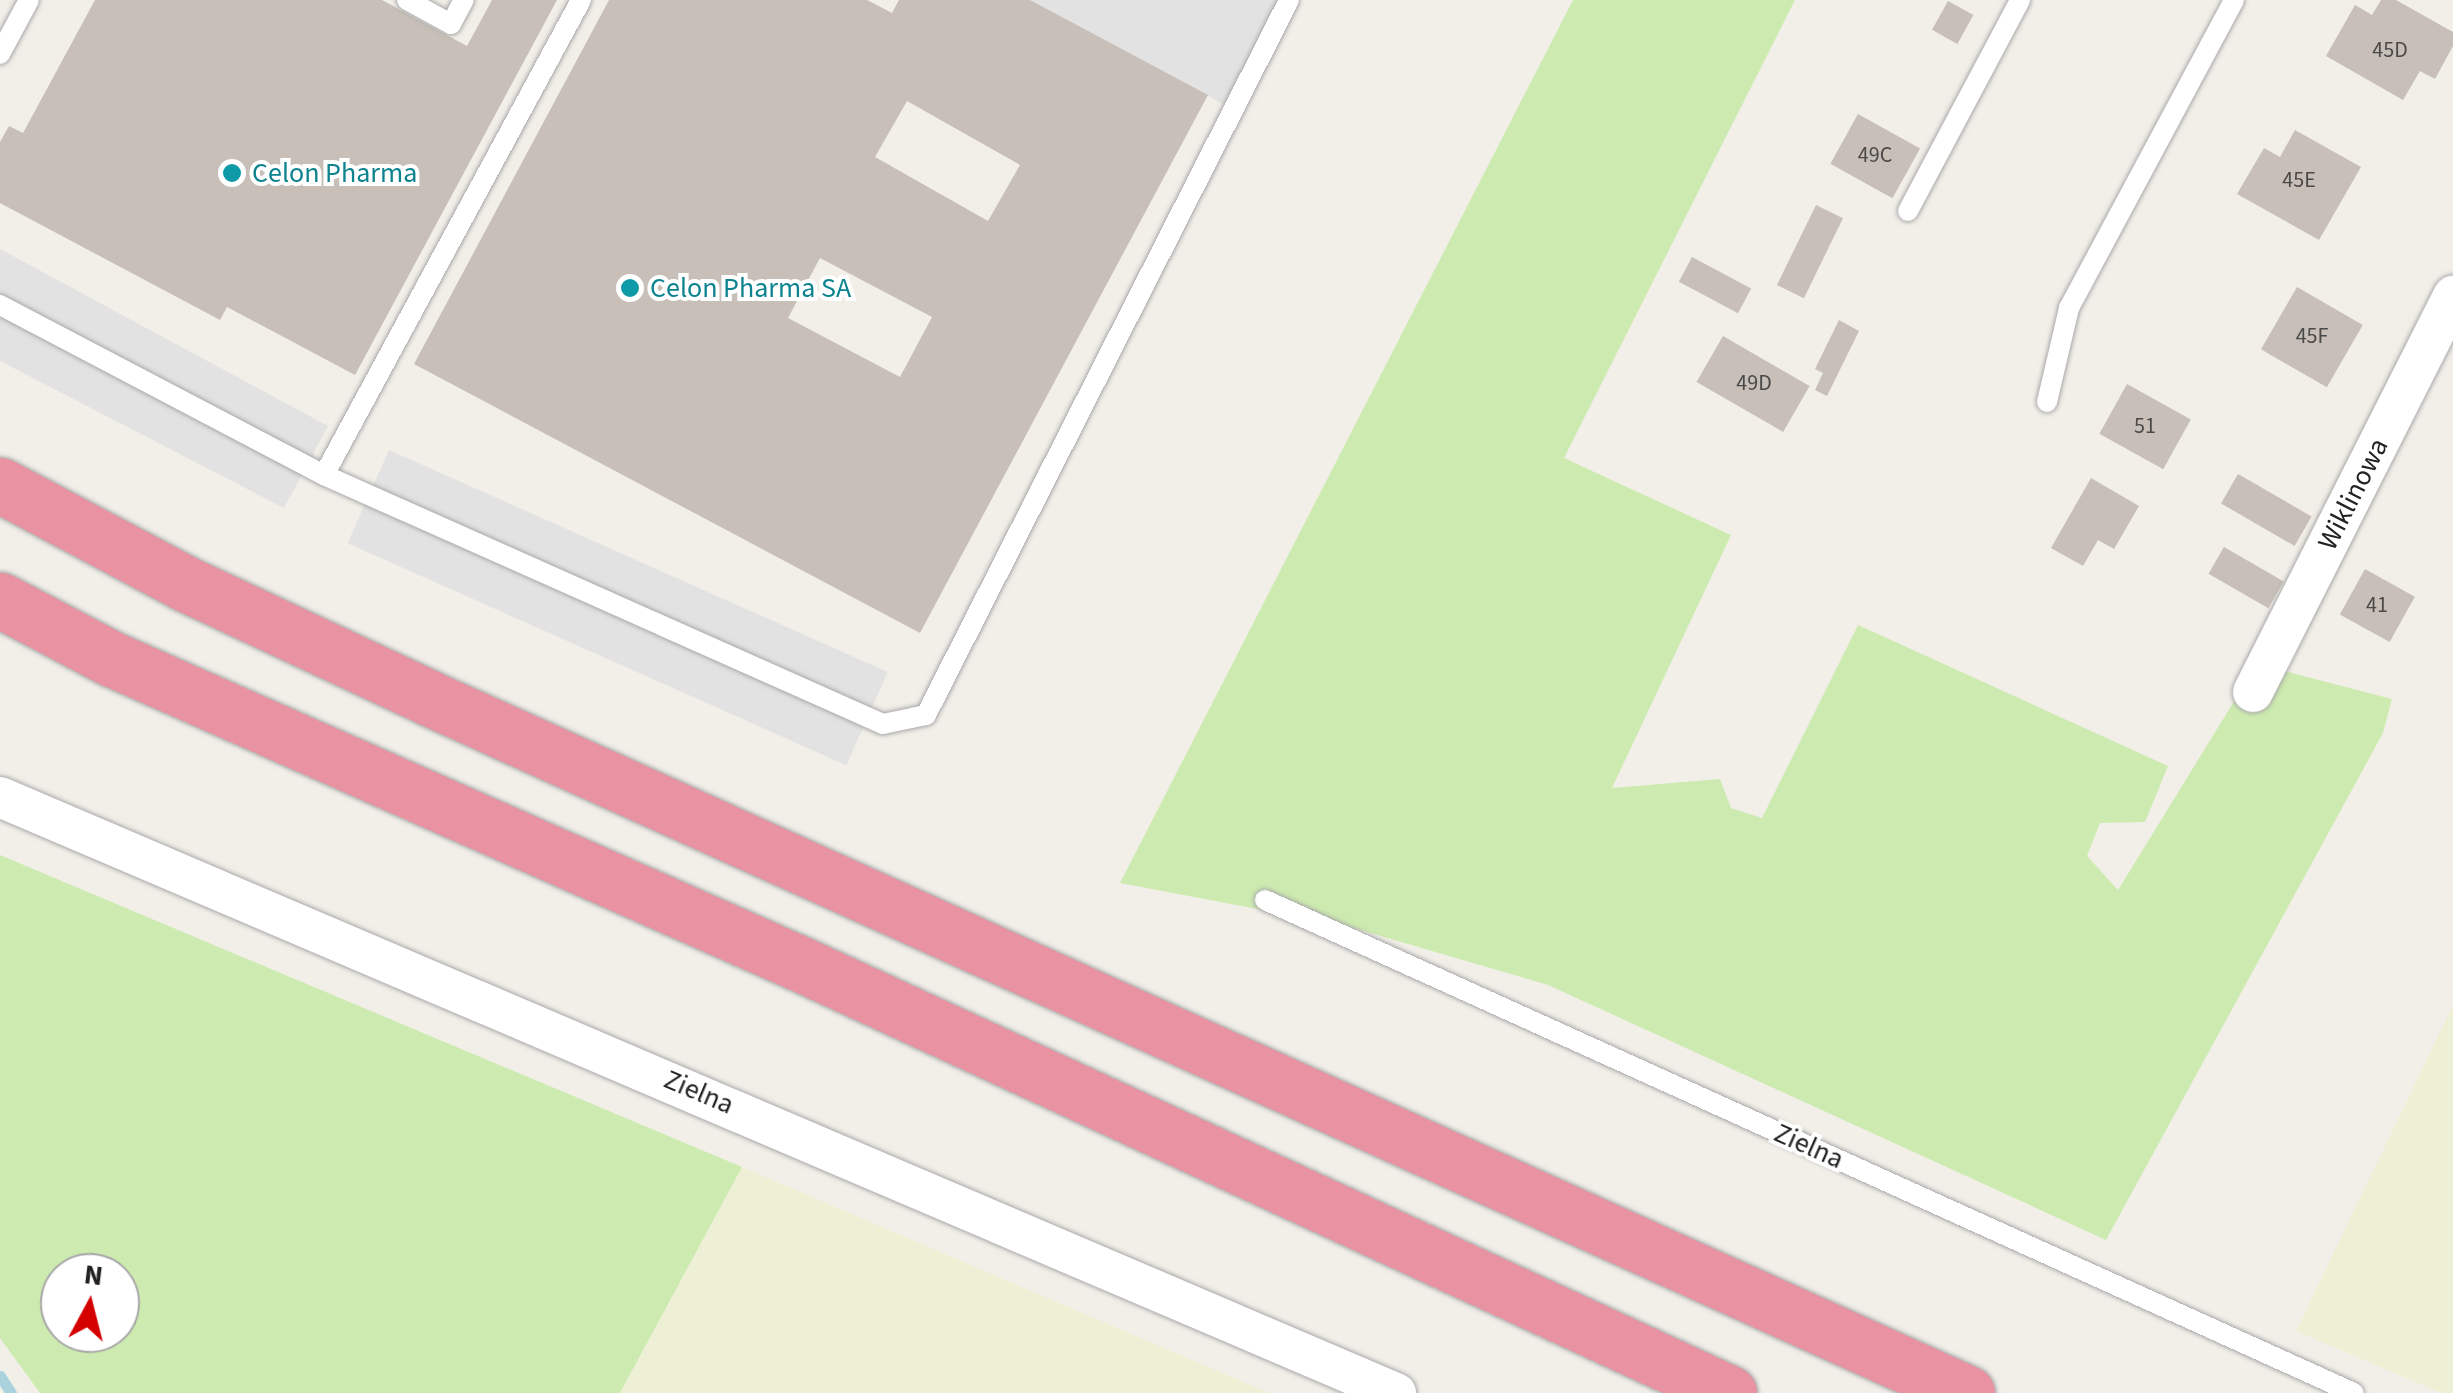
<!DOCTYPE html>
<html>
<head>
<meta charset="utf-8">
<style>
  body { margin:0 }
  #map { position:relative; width:2453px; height:1393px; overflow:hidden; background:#f2efe9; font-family:"Source Sans 3",sans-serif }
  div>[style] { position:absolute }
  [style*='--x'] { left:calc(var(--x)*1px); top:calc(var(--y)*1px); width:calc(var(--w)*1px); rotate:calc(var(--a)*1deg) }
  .farmland>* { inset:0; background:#eef0d5 }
  .grass>* { inset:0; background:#cdebb0 }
  .parking>* { inset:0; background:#e2e2e2; transform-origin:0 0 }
  .stream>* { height:11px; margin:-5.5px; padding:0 5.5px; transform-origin:5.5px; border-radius:5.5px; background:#aad3df }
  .building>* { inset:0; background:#c7bfb8; transform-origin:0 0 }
  .roads { filter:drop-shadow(0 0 2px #a9a9a9) drop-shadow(0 0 2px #a9a9a9) }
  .service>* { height:20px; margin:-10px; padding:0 10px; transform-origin:10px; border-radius:10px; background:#fff }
  .minor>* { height:40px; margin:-20px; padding:0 20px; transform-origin:20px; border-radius:20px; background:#fff }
  .motorway>* { height:55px; margin:-27.5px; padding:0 27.5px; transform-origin:27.5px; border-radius:27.5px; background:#e892a2 }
  .dots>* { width:28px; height:28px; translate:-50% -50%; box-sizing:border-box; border:5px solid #fff; border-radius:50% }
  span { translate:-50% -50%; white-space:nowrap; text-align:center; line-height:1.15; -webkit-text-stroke:8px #fff; paint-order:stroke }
  .number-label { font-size:22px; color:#4b4948 }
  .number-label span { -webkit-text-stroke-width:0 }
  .culture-label { font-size:28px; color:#0d838f }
  .left { translate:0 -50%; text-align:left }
  .street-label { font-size:28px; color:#222 }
  .north { position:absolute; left:40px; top:1253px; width:100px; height:100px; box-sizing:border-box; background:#fff; border:2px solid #a7a7a7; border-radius:50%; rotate:7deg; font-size:28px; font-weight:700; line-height:40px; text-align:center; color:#222 }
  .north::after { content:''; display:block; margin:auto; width:35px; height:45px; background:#d40000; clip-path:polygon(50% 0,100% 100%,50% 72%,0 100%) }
</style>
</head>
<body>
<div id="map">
  <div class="farmland">
    <div style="clip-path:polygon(2453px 1005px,2453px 1393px,2441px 1393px,2296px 1331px)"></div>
    <div style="clip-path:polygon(742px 1167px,1269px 1393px,620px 1393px)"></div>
  </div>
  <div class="grass">
    <div style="clip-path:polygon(1573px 0,1795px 0,1564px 458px,1731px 535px,1612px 788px,1720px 779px,1731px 808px,1762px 818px,1858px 625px,2168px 766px,2145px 822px,2100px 823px,2087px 856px,2118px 890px,2257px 664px,2392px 699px,2383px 733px,2106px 1240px,1548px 985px,1343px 925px,1120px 883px)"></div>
    <div style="clip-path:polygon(evenodd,0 855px,742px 1167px,620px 1393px,40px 1393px,0 1338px,0 855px,60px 1273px,120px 1273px,120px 1333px,60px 1333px,60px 1273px)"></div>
  </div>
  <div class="parking">
    <div style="clip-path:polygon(1029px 0,1282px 0,1225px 105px)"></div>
    <div style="clip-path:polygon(0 249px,328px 426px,284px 508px,0 361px)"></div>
    <div style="left:389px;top:450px;width:546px;height:102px;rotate:24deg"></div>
  </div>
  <div class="stream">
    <div style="--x:0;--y:1376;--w:20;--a:57"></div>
  </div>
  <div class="building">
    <div style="clip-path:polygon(95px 0,382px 0,467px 46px,492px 0,557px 0,355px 375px,227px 307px,220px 320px,0 203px,0 142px,9px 126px,23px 133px)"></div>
    <div style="clip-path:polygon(evenodd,609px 0,867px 0,892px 13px,899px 0,1030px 0,1208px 95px,920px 633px,414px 364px,609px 0,907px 101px,1020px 165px,988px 221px,875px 157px,907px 101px,609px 0,820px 258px,932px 317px,900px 377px,788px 318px,820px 258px)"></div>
    <div style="clip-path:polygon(2381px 0,2396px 0,2453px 32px,2453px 46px,2435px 79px,2420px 71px,2403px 100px,2326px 56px,2355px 5px,2372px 15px)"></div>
    <div style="left:1948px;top:1px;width:29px;height:33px;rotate:29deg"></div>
    <div style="left:1858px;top:114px;width:71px;height:57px;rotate:29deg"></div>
    <div style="clip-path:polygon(2295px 130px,2361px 167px,2319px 240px,2237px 194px,2264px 148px,2280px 157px)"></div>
    <div style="left:1816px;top:205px;width:30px;height:89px;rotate:26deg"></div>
    <div style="left:1692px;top:257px;width:67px;height:28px;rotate:28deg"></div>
    <div style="left:2297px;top:287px;width:76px;height:72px;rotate:30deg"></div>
    <div style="clip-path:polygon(1839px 320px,1859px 331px,1827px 396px,1815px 390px,1823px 373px,1815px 369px)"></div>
    <div style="left:1723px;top:336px;width:100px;height:53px;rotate:30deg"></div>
    <div style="left:2127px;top:384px;width:73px;height:57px;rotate:29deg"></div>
    <div style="left:2238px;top:474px;width:85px;height:34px;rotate:30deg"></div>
    <div style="clip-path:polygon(2091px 478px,2139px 506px,2114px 549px,2098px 540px,2083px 566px,2051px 548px)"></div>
    <div style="left:2224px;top:547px;width:69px;height:31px;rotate:30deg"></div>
    <div style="left:2365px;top:569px;width:57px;height:52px;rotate:29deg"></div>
  </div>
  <div class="roads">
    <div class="service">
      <div style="--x:407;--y:0;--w:50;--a:28.6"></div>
      <div style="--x:451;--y:24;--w:27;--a:-62"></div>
      <div style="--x:0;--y:54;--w:61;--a:-61.8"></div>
      <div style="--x:1908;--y:211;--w:239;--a:-62"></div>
      <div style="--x:0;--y:305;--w:366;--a:27.7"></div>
      <div style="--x:324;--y:475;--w:540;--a:-61.58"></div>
      <div style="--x:2047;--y:402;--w:97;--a:-76.8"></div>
      <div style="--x:2069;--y:308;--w:349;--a:-61.8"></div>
      <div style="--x:324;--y:475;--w:612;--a:24.01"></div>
      <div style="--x:883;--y:724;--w:44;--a:-11.8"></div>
      <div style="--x:926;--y:715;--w:802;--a:-63.08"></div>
      <div style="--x:1265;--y:900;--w:1195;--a:24.36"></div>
    </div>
    <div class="minor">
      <div style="--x:2253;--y:692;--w:444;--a:-63.2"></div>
      <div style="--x:0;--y:797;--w:1518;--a:23.12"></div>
    </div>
    <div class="motorway">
      <div style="--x:0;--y:485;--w:208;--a:28"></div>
      <div style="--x:184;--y:583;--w:271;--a:25.1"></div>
      <div style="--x:429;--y:698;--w:1688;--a:24.32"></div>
      <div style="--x:0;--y:600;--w:127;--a:27.8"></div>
      <div style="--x:112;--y:659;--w:758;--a:23.89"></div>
      <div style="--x:805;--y:966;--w:1018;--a:24.8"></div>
    </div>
  </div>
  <div class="dots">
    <div style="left:232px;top:173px;background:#0f9aa8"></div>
    <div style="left:630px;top:288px;background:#0f9aa8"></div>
  </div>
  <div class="number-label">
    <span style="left:2390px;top:51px">45D</span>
    <span style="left:1875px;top:156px">49C</span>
    <span style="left:2299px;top:181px">45E</span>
    <span style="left:2312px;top:337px">45F</span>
    <span style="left:1754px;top:384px">49D</span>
    <span style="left:2145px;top:427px">51</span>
    <span style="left:2377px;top:606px">41</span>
  </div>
  <div class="culture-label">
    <span class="left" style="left:252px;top:173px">Celon Pharma</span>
    <span class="left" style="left:650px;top:288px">Celon Pharma SA</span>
  </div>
  <div class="street-label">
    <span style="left:2353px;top:494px;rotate:-63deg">Wiklinowa</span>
    <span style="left:699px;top:1092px;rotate:23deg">Zielna</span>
    <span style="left:1809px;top:1146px;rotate:24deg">Zielna</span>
  </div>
  <div class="north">N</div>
</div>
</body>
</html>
